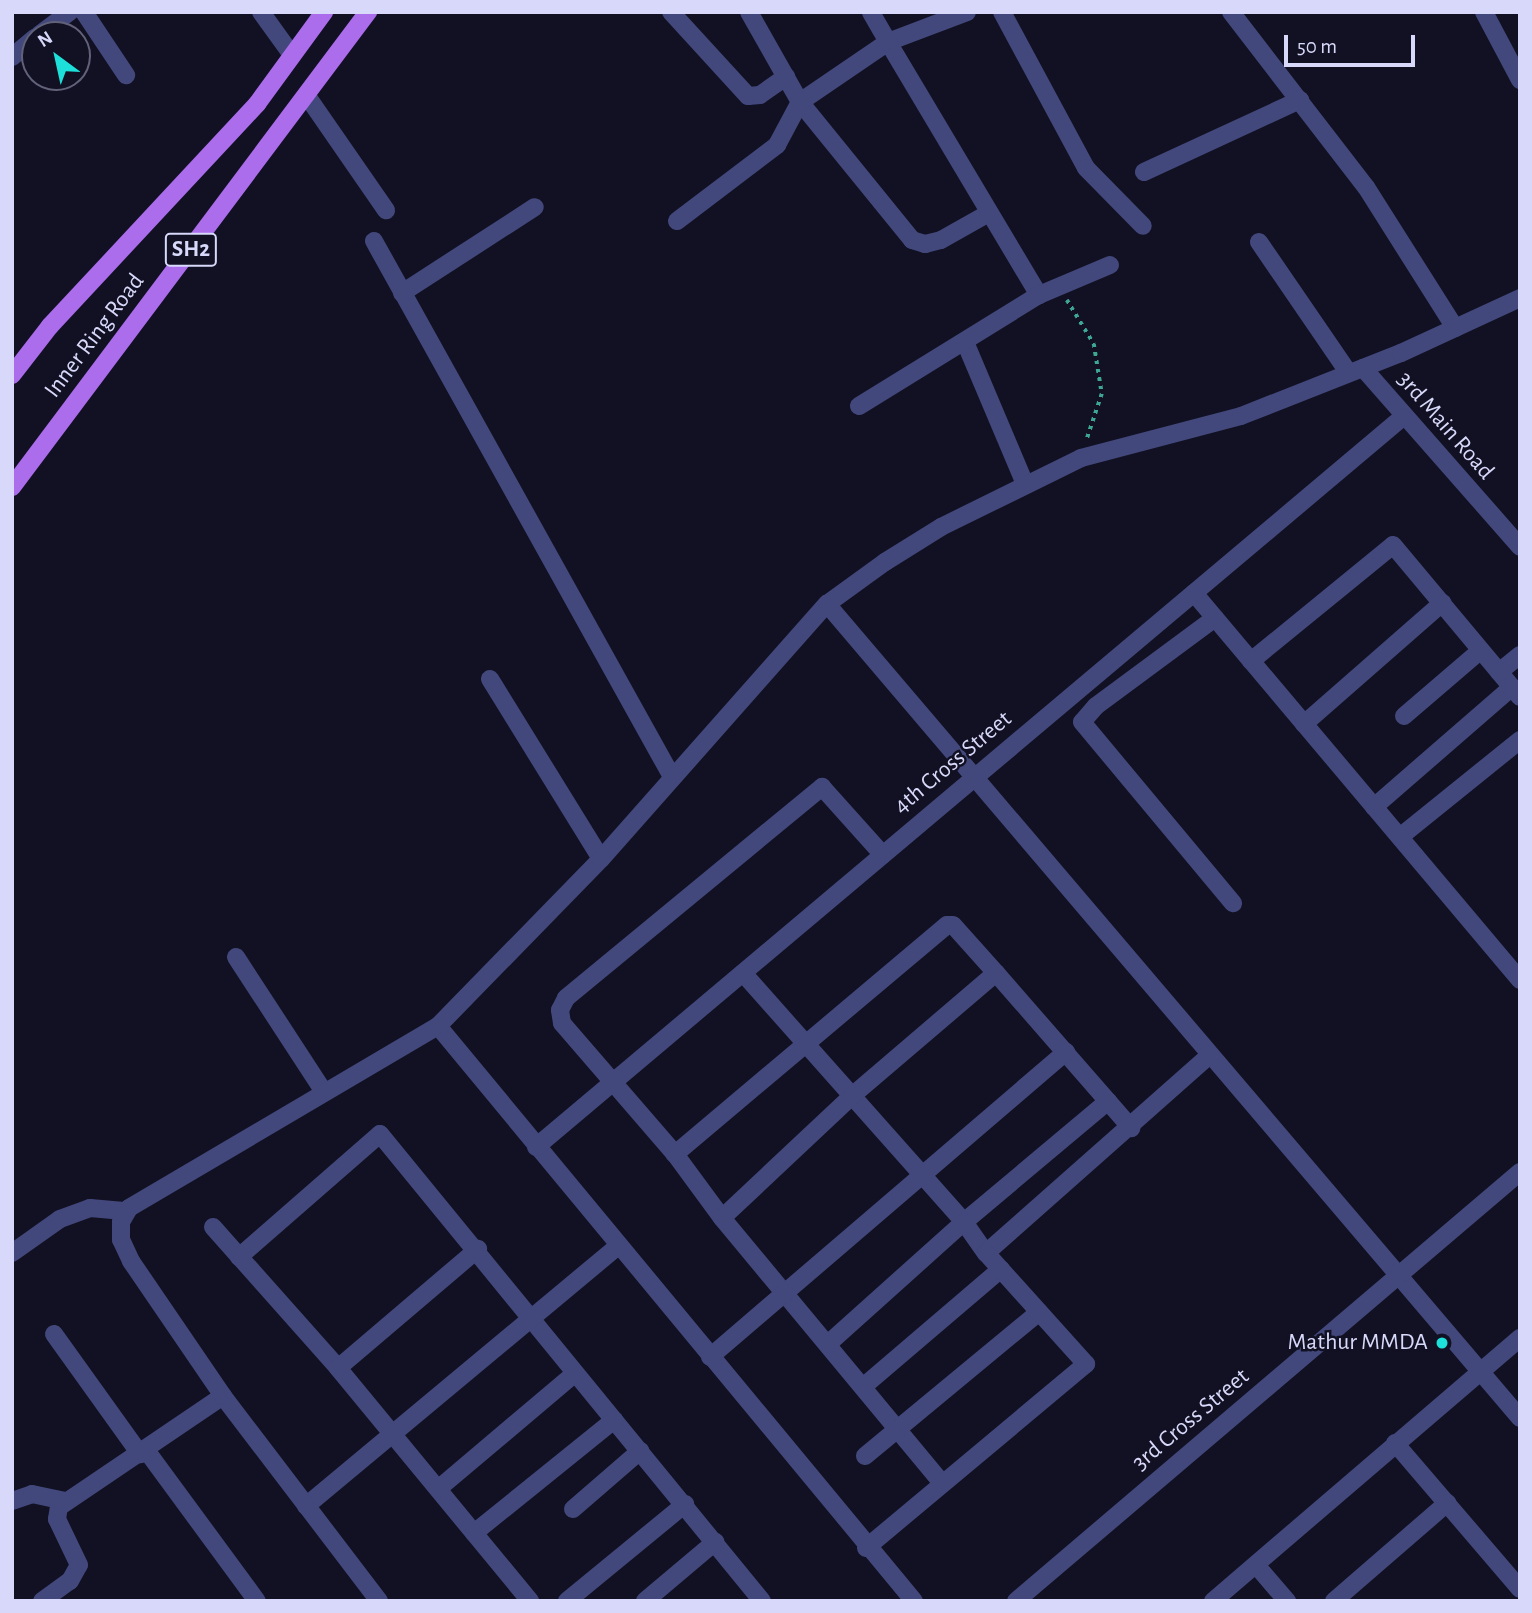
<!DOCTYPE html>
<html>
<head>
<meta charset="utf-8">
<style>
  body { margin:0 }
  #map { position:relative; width:1532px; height:1613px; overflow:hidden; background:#121123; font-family:"Alegreya Sans",sans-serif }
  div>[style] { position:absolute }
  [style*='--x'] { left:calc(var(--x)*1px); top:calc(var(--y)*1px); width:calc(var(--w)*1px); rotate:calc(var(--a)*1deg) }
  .path>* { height:3.5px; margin-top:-1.75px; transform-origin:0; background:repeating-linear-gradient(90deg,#3ea793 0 3.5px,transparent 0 8.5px) }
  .minor>* { height:18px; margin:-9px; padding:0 9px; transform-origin:9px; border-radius:9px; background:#42487c }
  .major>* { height:18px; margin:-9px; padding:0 9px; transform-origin:9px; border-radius:9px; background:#ab6dec }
  .dots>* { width:19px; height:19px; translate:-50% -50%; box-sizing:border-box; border:4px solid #121123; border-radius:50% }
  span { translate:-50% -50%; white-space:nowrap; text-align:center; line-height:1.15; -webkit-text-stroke:5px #121123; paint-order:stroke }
  .shield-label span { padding:2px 5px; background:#121123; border:2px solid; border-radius:5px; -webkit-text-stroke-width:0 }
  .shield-label { font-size:23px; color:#d8d9fa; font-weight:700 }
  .street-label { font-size:24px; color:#d8d9fa }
  .poi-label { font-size:24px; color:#d8d9fa }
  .right { translate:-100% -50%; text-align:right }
  .frame { position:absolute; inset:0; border:14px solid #d8d9fa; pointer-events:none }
  .north { position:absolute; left:21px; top:21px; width:70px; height:70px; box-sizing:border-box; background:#121123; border:2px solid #616179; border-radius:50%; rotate:327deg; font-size:19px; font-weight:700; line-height:28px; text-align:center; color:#d8d9fa }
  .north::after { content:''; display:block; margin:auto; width:24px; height:32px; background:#1de0da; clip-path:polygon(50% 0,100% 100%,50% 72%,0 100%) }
  .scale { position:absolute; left:1284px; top:35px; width:131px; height:32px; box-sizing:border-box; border:4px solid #d8d9fa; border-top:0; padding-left:9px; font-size:21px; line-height:24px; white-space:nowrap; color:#d8d9fa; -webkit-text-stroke:5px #121123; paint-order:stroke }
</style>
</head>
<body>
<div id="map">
  <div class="path">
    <div style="--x:1067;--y:300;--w:52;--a:58.5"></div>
    <div style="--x:1094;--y:344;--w:51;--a:80.9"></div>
    <div style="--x:1102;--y:394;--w:47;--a:108.4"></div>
  </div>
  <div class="minor">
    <div style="--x:84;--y:12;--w:76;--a:56.3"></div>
    <div style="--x:261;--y:12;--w:53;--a:54.2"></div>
    <div style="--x:671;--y:12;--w:114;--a:47.5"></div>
    <div style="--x:748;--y:96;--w:12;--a:-5"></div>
    <div style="--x:760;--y:95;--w:32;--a:-35"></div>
    <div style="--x:749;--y:12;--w:103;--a:60.5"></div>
    <div style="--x:800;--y:102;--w:178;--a:50.9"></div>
    <div style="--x:912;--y:240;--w:14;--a:17"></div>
    <div style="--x:925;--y:244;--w:16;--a:-14"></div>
    <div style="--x:941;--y:240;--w:55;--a:-29.4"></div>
    <div style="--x:967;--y:12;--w:85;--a:159.2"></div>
    <div style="--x:888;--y:42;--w:295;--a:59.2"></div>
    <div style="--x:1002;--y:12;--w:177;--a:61.7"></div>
    <div style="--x:1086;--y:168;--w:81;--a:45.5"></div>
    <div style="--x:1231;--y:12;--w:221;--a:52.4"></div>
    <div style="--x:1366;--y:187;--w:167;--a:57.7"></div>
    <div style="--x:1484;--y:12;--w:77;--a:62.1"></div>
    <div style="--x:39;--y:35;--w:38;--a:-37"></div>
    <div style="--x:12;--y:57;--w:30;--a:-40"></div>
    <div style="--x:307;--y:96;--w:139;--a:55.3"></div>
    <div style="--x:1144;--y:172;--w:172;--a:-24.8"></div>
    <div style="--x:677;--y:221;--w:126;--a:-37.2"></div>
    <div style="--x:777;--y:145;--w:49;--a:-61.9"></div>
    <div style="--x:800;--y:102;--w:107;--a:-34.3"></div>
    <div style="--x:888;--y:42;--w:34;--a:-120"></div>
    <div style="--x:374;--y:241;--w:611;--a:60.92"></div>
    <div style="--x:1259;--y:242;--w:158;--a:55.6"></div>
    <div style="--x:402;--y:293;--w:158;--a:-32.9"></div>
    <div style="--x:965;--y:342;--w:154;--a:67.1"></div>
    <div style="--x:1363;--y:368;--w:238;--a:48.7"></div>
    <div style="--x:859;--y:406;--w:211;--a:-31.7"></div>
    <div style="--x:1039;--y:295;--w:77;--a:-22.9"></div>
    <div style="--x:1194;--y:593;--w:506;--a:49.89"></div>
    <div style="--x:827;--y:604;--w:1069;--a:49.59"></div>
    <div style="--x:1215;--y:618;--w:148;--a:143.5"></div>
    <div style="--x:1096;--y:706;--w:21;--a:131"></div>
    <div style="--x:1082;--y:722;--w:236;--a:50.2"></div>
    <div style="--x:1251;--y:661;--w:183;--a:-39.2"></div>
    <div style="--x:1393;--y:545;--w:198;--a:50.1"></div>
    <div style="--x:1499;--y:672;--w:27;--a:-39"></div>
    <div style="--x:490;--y:679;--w:211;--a:58.3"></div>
    <div style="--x:1404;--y:716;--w:101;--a:-40.6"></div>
    <div style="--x:1304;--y:724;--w:184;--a:-41.2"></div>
    <div style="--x:1374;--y:807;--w:183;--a:-41"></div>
    <div style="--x:1401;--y:836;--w:153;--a:-38.9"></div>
    <div style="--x:236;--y:957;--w:161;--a:56.9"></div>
    <div style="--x:743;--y:973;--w:333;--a:48.4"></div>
    <div style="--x:964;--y:1222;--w:188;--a:-40"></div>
    <div style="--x:996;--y:973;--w:64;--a:-131.9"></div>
    <div style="--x:953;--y:925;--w:6;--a:180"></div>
    <div style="--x:947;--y:925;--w:356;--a:139.9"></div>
    <div style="--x:675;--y:1154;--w:79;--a:53.7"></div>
    <div style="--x:722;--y:1218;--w:180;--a:-43.2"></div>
    <div style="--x:853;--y:1095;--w:188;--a:-40.5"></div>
    <div style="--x:996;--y:973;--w:206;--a:48.9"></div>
    <div style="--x:438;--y:1026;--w:746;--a:50.38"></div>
    <div style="--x:536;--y:1147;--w:1133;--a:-40.1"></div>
    <div style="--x:675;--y:1154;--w:173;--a:-130.8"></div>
    <div style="--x:562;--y:1023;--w:13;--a:-99"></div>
    <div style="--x:560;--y:1010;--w:13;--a:-63"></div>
    <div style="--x:566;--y:998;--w:332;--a:-39.5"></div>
    <div style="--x:822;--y:787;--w:91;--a:48.1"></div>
    <div style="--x:722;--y:1218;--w:344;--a:50.3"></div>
    <div style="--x:213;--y:1227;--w:188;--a:48.4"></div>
    <div style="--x:338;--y:1368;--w:302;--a:50.5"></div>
    <div style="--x:12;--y:1253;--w:59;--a:-35.3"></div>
    <div style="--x:60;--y:1219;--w:32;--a:-20"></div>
    <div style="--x:90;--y:1208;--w:37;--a:5"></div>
    <div style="--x:239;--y:1257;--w:187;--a:-41.1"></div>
    <div style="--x:380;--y:1134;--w:603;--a:50.72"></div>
    <div style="--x:54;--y:1334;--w:148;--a:54.4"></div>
    <div style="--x:829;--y:1343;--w:181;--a:-41.9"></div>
    <div style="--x:964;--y:1222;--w:38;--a:55"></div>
    <div style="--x:986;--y:1253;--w:299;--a:-41.5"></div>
    <div style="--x:710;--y:1357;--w:469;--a:-40.6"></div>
    <div style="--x:338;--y:1368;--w:184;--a:-40.4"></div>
    <div style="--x:864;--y:1386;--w:180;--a:-40.5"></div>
    <div style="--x:1395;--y:1443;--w:192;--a:49.4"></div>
    <div style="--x:146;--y:1450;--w:187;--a:53.7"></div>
    <div style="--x:865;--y:1456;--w:226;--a:-39.6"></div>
    <div style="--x:438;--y:1489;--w:178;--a:-40.2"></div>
    <div style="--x:12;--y:1501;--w:21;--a:-19"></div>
    <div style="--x:32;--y:1494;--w:33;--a:12"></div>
    <div style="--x:306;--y:1506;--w:406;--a:-39.8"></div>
    <div style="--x:573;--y:1509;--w:89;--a:-40.9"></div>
    <div style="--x:474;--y:1533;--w:180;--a:-38.9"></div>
    <div style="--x:866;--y:1548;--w:287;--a:-39.9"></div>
    <div style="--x:1086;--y:1364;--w:149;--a:-132"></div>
    <div style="--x:1256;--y:1565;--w:48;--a:49.3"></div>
    <div style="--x:42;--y:1601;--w:34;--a:-36"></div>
    <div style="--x:70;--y:1581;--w:18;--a:-61"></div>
    <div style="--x:79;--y:1565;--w:51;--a:-115.6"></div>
    <div style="--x:57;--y:1519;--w:12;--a:-81"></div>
    <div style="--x:59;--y:1507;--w:198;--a:-34.1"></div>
    <div style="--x:379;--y:1601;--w:258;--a:-127.3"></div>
    <div style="--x:223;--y:1396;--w:163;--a:-124.3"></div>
    <div style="--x:131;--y:1261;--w:23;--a:-115"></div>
    <div style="--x:121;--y:1240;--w:18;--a:-90"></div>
    <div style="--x:121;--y:1222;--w:16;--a:-60"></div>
    <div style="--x:129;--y:1208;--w:359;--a:-30.5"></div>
    <div style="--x:438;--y:1026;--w:233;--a:-45.7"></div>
    <div style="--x:601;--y:859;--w:341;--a:-48.5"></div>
    <div style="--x:827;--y:604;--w:72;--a:-35.9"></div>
    <div style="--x:885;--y:562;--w:66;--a:-32"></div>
    <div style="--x:941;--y:527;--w:156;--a:-26.2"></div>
    <div style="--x:1081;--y:458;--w:165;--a:-14.7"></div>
    <div style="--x:1241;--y:416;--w:172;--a:-21.5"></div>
    <div style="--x:1401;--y:353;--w:131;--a:-24.8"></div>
    <div style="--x:567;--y:1601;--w:153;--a:-39.4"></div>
    <div style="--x:645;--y:1601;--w:92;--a:-40.1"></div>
    <div style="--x:1016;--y:1601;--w:662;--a:-40.4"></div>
    <div style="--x:1213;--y:1601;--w:404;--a:-40.6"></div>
    <div style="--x:1334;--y:1601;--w:150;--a:-40.9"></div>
  </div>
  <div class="major">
    <div style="--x:12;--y:375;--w:62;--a:-52.2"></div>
    <div style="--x:50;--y:326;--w:304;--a:-47"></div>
    <div style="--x:257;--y:104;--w:114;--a:-53.9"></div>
    <div style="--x:12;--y:487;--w:594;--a:-53.15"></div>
  </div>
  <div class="dots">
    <div style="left:1442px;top:1343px;background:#1de0da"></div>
  </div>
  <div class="shield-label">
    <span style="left:191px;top:250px">SH2</span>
  </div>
  <div class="street-label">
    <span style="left:95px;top:336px;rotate:-53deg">Inner Ring Road</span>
    <span style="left:1445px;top:426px;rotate:49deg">3rd Main Road</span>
    <span style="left:953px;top:763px;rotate:-40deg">4th Cross Street</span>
    <span style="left:1191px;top:1420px;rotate:-40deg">3rd Cross Street</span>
  </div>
  <div class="poi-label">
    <span class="right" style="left:1428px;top:1343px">Mathur MMDA</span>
  </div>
  <div class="frame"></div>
  <div class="north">N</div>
  <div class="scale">50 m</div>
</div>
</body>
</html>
